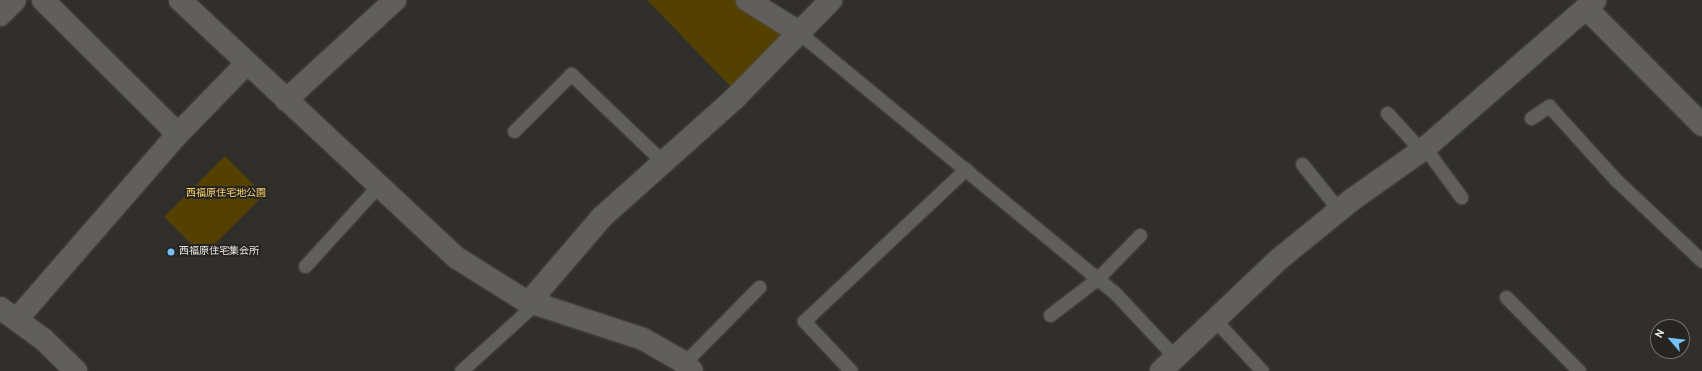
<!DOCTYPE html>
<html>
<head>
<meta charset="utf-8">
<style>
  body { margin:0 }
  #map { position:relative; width:1702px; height:371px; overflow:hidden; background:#312f2c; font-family:Overpass,"Noto Sans JP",sans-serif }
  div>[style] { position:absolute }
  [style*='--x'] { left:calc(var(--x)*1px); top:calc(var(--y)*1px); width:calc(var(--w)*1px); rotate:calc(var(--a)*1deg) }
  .green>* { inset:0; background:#544100; transform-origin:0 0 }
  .roads { filter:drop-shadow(0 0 1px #4f4d4a) drop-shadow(0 0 1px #4f4d4a) }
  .service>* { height:13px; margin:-6.5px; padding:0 6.5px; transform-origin:6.5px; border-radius:6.5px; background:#605f5b }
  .minor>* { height:22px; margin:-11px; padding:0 11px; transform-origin:11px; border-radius:11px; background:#605f5b }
  .dots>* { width:11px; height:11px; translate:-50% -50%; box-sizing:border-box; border:2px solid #272522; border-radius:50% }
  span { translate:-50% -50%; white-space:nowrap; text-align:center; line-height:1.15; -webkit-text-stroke:4px #272522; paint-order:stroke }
  .park-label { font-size:10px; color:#f8d26c }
  .poi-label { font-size:10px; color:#e7e6e4 }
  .left { translate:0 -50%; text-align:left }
  .north { position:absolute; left:1650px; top:319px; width:40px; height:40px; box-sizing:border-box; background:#272522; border:1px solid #747270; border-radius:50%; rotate:298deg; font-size:11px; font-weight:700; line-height:16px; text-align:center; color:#e7e6e4 }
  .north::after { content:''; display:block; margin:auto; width:14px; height:18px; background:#75c0f6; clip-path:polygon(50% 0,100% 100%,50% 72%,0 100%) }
</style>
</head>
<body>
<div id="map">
  <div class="green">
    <div style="clip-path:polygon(647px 0,739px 0,790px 32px,734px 90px)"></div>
    <div style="left:225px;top:156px;width:55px;height:86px;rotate:45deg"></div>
  </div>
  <div class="roads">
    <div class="service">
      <div style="--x:797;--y:31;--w:411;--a:39.5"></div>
      <div style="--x:1114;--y:292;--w:91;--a:46.8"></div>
      <div style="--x:1387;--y:113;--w:52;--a:47.4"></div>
      <div style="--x:1531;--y:118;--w:22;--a:-34"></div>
      <div style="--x:1549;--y:106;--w:98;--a:47.9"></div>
      <div style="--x:1615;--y:179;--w:120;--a:43.3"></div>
      <div style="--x:514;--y:131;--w:81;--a:-45"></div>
      <div style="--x:571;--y:74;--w:127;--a:43.7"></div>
      <div style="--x:1425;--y:148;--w:61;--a:53.7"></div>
      <div style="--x:1302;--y:164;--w:59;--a:51.2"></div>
      <div style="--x:305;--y:266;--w:110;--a:-47.6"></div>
      <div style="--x:1506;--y:297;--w:104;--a:45.4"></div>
      <div style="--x:1050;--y:315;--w:61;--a:-37.6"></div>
      <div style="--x:1098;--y:278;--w:60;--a:-45.7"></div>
      <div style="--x:1215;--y:320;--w:69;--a:47.3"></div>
      <div style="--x:684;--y:363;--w:107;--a:-45.4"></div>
      <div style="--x:461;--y:371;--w:101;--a:-42.2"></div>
      <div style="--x:851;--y:371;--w:69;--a:-133.2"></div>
      <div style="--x:804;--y:321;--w:222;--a:-43.2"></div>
    </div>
    <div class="minor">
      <div style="--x:43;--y:0;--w:190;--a:44.8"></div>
      <div style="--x:180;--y:0;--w:379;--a:43"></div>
      <div style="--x:457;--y:258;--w:79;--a:32.1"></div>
      <div style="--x:524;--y:300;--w:125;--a:18.1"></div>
      <div style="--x:643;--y:339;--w:43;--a:29.6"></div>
      <div style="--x:680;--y:360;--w:16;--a:43"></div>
      <div style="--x:747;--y:0;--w:59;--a:31.8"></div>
      <div style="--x:1586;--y:8;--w:165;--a:45.2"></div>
      <div style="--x:0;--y:15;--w:21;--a:-45"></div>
      <div style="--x:286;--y:100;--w:148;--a:-42.5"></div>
      <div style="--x:530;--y:301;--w:111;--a:-49.4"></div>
      <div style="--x:602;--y:217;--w:180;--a:-41.8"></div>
      <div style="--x:736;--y:97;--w:136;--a:-45.6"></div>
      <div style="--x:0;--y:308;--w:53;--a:35.8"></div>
      <div style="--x:43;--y:339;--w:46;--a:44.1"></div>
      <div style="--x:17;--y:319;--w:245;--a:-49"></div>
      <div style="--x:178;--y:134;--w:98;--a:-45.8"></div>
      <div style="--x:1161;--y:371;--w:161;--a:-43.5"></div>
      <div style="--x:1278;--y:260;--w:97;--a:-39.1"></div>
      <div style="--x:1353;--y:199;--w:88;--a:-35.3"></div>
      <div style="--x:1425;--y:148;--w:225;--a:-41"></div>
    </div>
  </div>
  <div class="dots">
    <div style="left:171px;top:252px;background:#75c0f6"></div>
  </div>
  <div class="park-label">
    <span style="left:226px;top:194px">西福原住宅地公園</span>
  </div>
  <div class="poi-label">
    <span class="left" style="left:179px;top:252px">西福原住宅集会所</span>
  </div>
  <div class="north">N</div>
</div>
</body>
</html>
